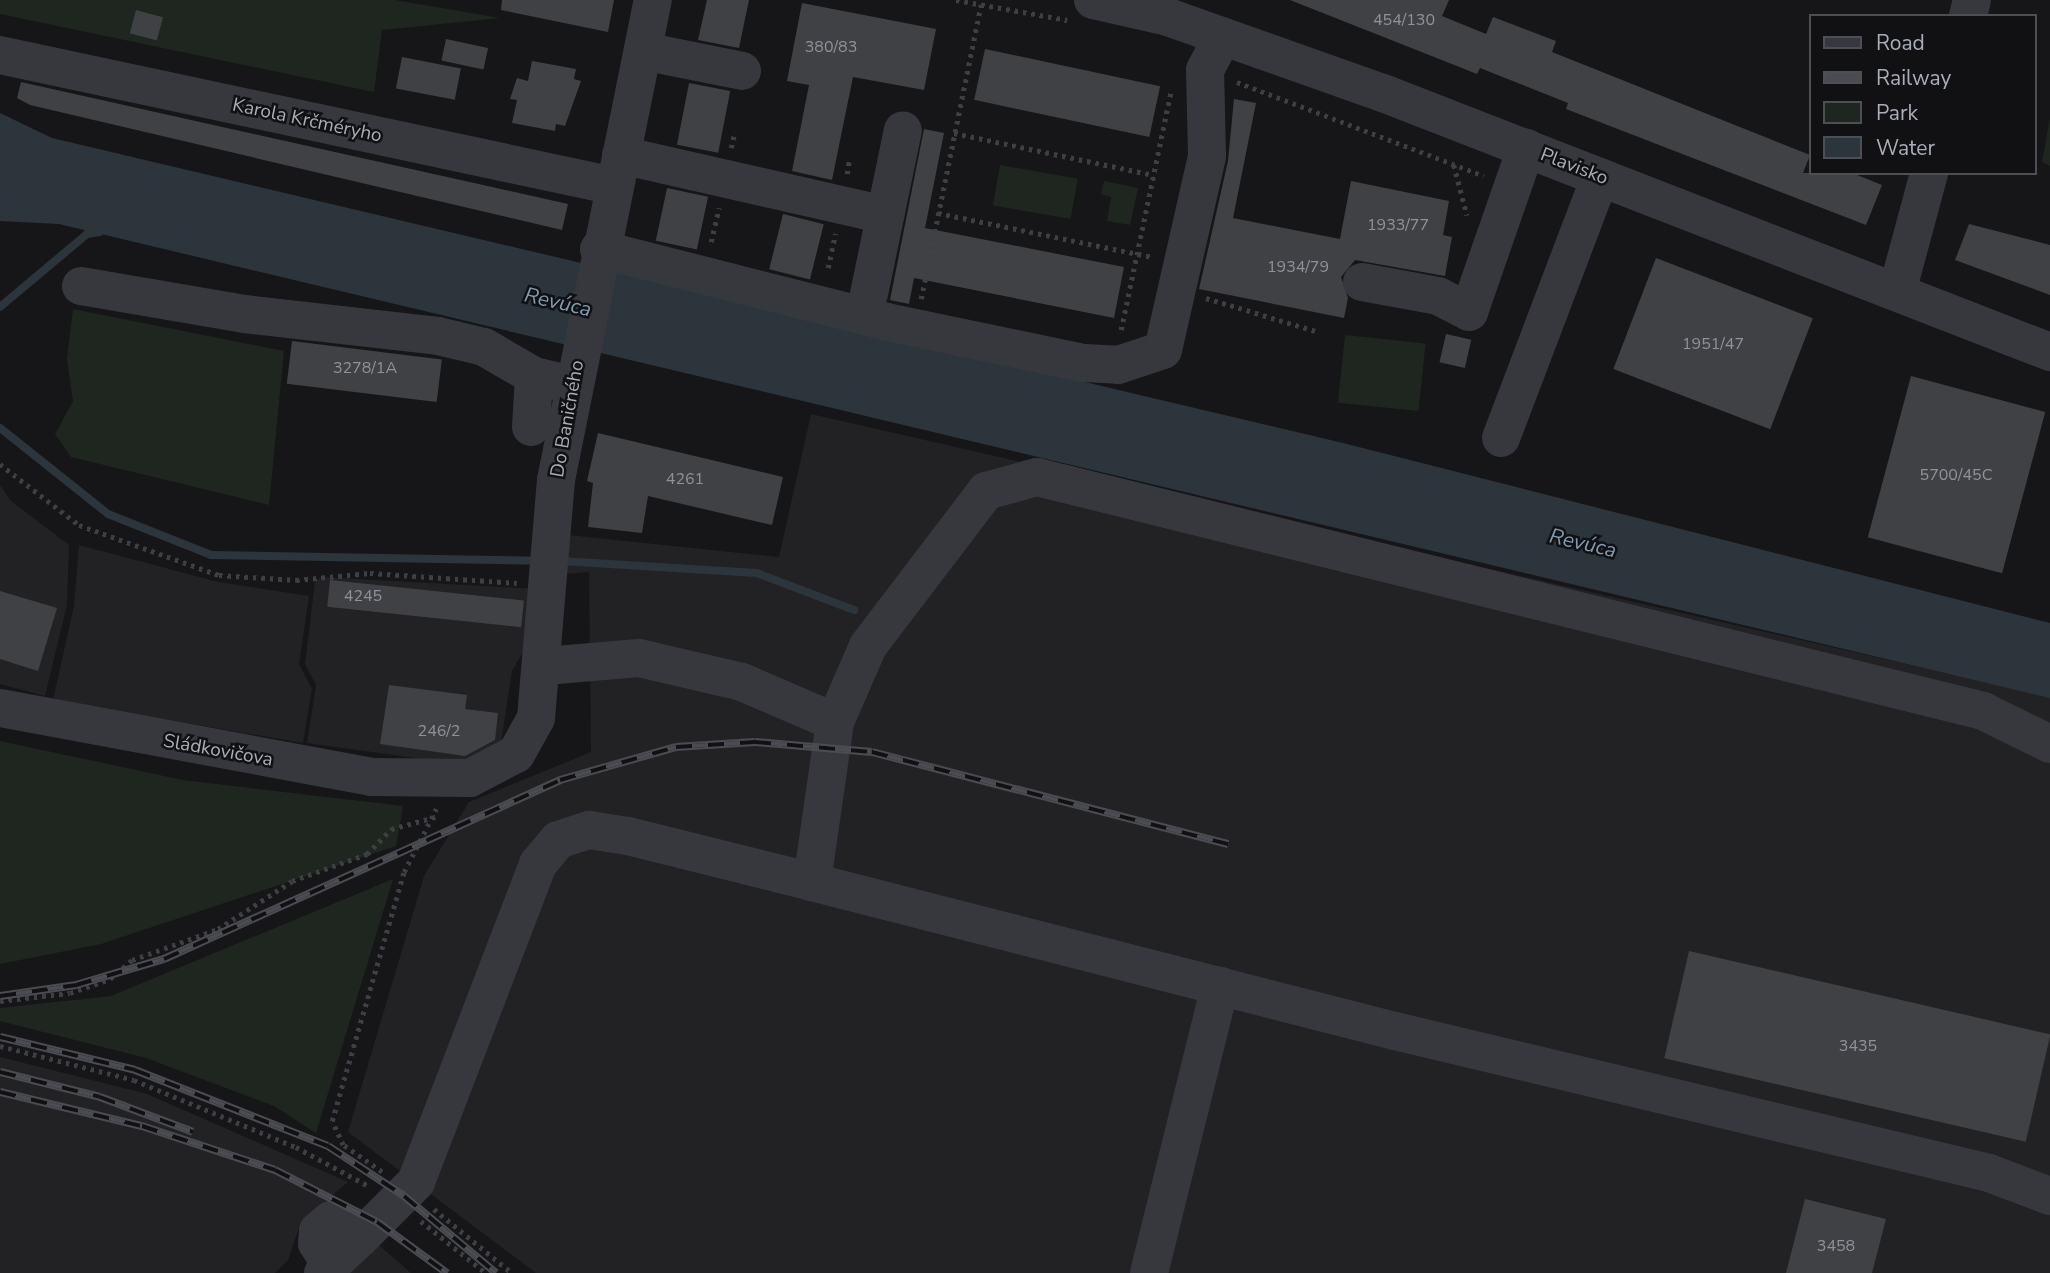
<!DOCTYPE html>
<html>
<head>
<meta charset="utf-8">
<style>
  body { margin:0 }
  #map { position:relative; width:2050px; height:1273px; overflow:hidden; background:#161618; font-family:"Nunito Sans",sans-serif }
  div>[style] { position:absolute }
  [style*='--x'] { left:calc(var(--x)*1px); top:calc(var(--y)*1px); width:calc(var(--w)*1px); rotate:calc(var(--a)*1deg) }
  .built>* { inset:0; background:#222225 }
  .green>* { inset:0; background:#1e261f; transform-origin:0 0 }
  .water>* { inset:0; background:#2c353c }
  .stream>* { height:8px; margin:-4px; padding:0 4px; transform-origin:4px; border-radius:4px; background:#2c353c }
  .building>* { inset:0; background:#404145; transform-origin:0 0 }
  .path>* { height:4.5px; margin-top:-2.25px; transform-origin:0; background:repeating-linear-gradient(90deg,#3d3f44 0 3.5px,transparent 0 8.5px) }
  .minor>* { height:38px; margin:-19px; padding:0 19px; transform-origin:19px; border-radius:19px; background:#37383d }
  .rail>* { height:8px; margin-top:-4px; transform-origin:0; background:repeating-linear-gradient(90deg,#111113 0 16px,#4a4c52 0 32px); box-sizing:border-box; border-block:2px solid #4a4c52 }
  span { translate:-50% -50%; white-space:nowrap; text-align:center; line-height:1.15; -webkit-text-stroke:5px #111113; paint-order:stroke }
  .number-label { font-size:16px; color:#8e929b }
  .number-label span { -webkit-text-stroke-width:0 }
  .street-label { font-size:19px; color:#a8adb8 }
  .water-label { font-size:21px; color:#7f9bb3; font-style:italic }
  .legend { position:absolute; left:1809px; top:14px; width:228px; height:161px; box-sizing:border-box; background:#111113; border:2px solid #4d4f55; margin:0; padding:9px 12px; list-style:none; font-size:21px; color:#a8adb8 }
  .legend li { display:flex; align-items:center; gap:14px; height:35px }
  .legend b { width:35px; border:2px solid #4d4f55 }
</style>
</head>
<body>
<div id="map">
  <div class="built">
    <div style="clip-path:polygon(811px 414px,2050px 697px,2050px 1273px,536px 1273px,348px 1132px,424px 876px,469px 802px,591px 752px,589px 572px,564px 574px,568px 535px,779px 557px)"></div>
    <div style="clip-path:polygon(0 485px,11px 501px,69px 545px,67px 605px,45px 696px,0 684px)"></div>
    <div style="clip-path:polygon(79px 545px,218px 582px,309px 596px,299px 664px,312px 689px,303px 743px,53px 700px,74px 606px)"></div>
    <div style="clip-path:polygon(321px 577px,538px 589px,538px 626px,512px 671px,501px 743px,466px 765px,307px 743px,316px 685px,305px 664px,315px 582px)"></div>
    <div style="clip-path:polygon(0 1057px,147px 1094px,348px 1182px,301px 1222px,288px 1260px,275px 1273px,0 1273px)"></div>
    <div style="clip-path:polygon(373px 1240px,411px 1273px,339px 1273px)"></div>
  </div>
  <div class="green">
    <div style="clip-path:polygon(0 0,395px 0,500px 18px,382px 30px,374px 92px,0 14px)"></div>
    <div style="clip-path:polygon(2050px 118px,2050px 166px,2042px 162px)"></div>
    <div style="left:1000px;top:165px;width:79px;height:41px;rotate:10deg"></div>
    <div style="clip-path:polygon(1104px 181px,1138px 188px,1130px 225px,1107px 221px,1111px 197px,1101px 194px)"></div>
    <div style="clip-path:polygon(73px 309px,284px 351px,269px 505px,71px 457px,55px 434px,73px 401px,67px 359px)"></div>
    <div style="left:1345px;top:335px;width:81px;height:68px;rotate:6deg"></div>
    <div style="clip-path:polygon(0 741px,183px 780px,403px 806px,396px 846px,101px 944px,0 964px)"></div>
    <div style="clip-path:polygon(393px 879px,316px 1133px,274px 1106px,146px 1058px,0 1021px,0 1008px,111px 996px)"></div>
  </div>
  <div class="water">
    <div style="clip-path:polygon(0 113px,52px 138px,1343px 443px,2050px 623px,2050px 698px,59px 224px,0 221px)"></div>
  </div>
  <div class="stream">
    <div style="--x:0;--y:307;--w:114;--a:-40"></div>
    <div style="--x:87;--y:234;--w:13;--a:-9"></div>
    <div style="--x:0;--y:428;--w:138;--a:38.5"></div>
    <div style="--x:108;--y:514;--w:111;--a:21.7"></div>
    <div style="--x:211;--y:555;--w:329;--a:1"></div>
    <div style="--x:560;--y:561;--w:197;--a:3.5"></div>
    <div style="--x:757;--y:573;--w:104;--a:20.9"></div>
  </div>
  <div class="building">
    <div style="clip-path:polygon(502px 0,614px 0,608px 32px,501px 10px)"></div>
    <div style="clip-path:polygon(707px 0,749px 0,739px 48px,698px 40px)"></div>
    <div style="clip-path:polygon(1290px 0,1449px 0,1442px 16px,1486px 34px,1493px 17px,1556px 41px,1552px 52px,1810px 155px,1803px 173px,1852px 173px,1882px 185px,1866px 225px,1566px 109px,1568px 103px,1480px 68px,1477px 74px)"></div>
    <div style="clip-path:polygon(802px 3px,936px 29px,924px 90px,853px 77px,832px 180px,792px 171px,809px 85px,787px 81px)"></div>
    <div style="left:136px;top:10px;width:28px;height:24px;rotate:15deg"></div>
    <div style="left:446px;top:39px;width:43px;height:22px;rotate:12deg"></div>
    <div style="left:985px;top:49px;width:179px;height:52px;rotate:12deg"></div>
    <div style="left:402px;top:57px;width:60px;height:32px;rotate:11deg"></div>
    <div style="clip-path:polygon(532px 61px,576px 69px,574px 79px,581px 81px,565px 126px,556px 124px,555px 131px,512px 123px,517px 100px,510px 99px,517px 78px,528px 81px)"></div>
    <div style="clip-path:polygon(21px 82px,568px 204px,562px 230px,30px 105px,17px 98px)"></div>
    <div style="left:689px;top:83px;width:42px;height:63px;rotate:11deg"></div>
    <div style="clip-path:polygon(1234px 99px,1256px 103px,1233px 218px,1340px 239px,1351px 181px,1449px 201px,1443px 235px,1452px 237px,1445px 276px,1355px 260px,1341px 277px,1348px 298px,1344px 318px,1199px 289px,1228px 161px)"></div>
    <div style="clip-path:polygon(924px 129px,944px 133px,925px 228px,1124px 267px,1114px 318px,914px 278px,909px 304px,890px 300px)"></div>
    <div style="left:667px;top:188px;width:42px;height:54px;rotate:12deg"></div>
    <div style="left:783px;top:214px;width:42px;height:57px;rotate:14deg"></div>
    <div style="clip-path:polygon(1969px 224px,2050px 245px,2050px 295px,1955px 260px)"></div>
    <div style="left:1656px;top:258px;width:168px;height:119px;rotate:21deg"></div>
    <div style="left:1446px;top:334px;width:26px;height:29px;rotate:13deg"></div>
    <div style="left:292px;top:341px;width:151px;height:43px;rotate:7deg"></div>
    <div style="left:1911px;top:376px;width:139px;height:167px;rotate:15deg"></div>
    <div style="clip-path:polygon(598px 433px,783px 477px,772px 525px,648px 496px,642px 533px,588px 527px,593px 483px,587px 481px)"></div>
    <div style="left:330px;top:580px;width:195px;height:27px;rotate:6deg"></div>
    <div style="clip-path:polygon(0 591px,57px 608px,38px 671px,0 659px)"></div>
    <div style="clip-path:polygon(389px 685px,467px 695px,465px 709px,498px 713px,495px 740px,465px 756px,380px 744px)"></div>
    <div style="left:1689px;top:951px;width:371px;height:110px;rotate:13deg"></div>
    <div style="clip-path:polygon(1805px 1199px,1886px 1219px,1872px 1273px,1786px 1273px)"></div>
  </div>
  <div class="path">
    <div style="--x:956;--y:0;--w:113;--a:10.2"></div>
    <div style="--x:1237;--y:82;--w:264;--a:20.8"></div>
    <div style="--x:954;--y:133;--w:204;--a:11.9"></div>
    <div style="--x:731;--y:148;--w:17;--a:-77"></div>
    <div style="--x:1454;--y:165;--w:52;--a:75.4"></div>
    <div style="--x:847;--y:174;--w:13;--a:-81"></div>
    <div style="--x:938;--y:213;--w:219;--a:11.6"></div>
    <div style="--x:711;--y:242;--w:35;--a:-77"></div>
    <div style="--x:828;--y:268;--w:35;--a:-78"></div>
    <div style="--x:1206;--y:298;--w:114;--a:16.8"></div>
    <div style="--x:921;--y:299;--w:300;--a:-78.5"></div>
    <div style="--x:1121;--y:330;--w:244;--a:-78.2"></div>
    <div style="--x:0;--y:464;--w:100;--a:37.7"></div>
    <div style="--x:79;--y:525;--w:149;--a:19.7"></div>
    <div style="--x:219;--y:575;--w:77;--a:3.7"></div>
    <div style="--x:296;--y:580;--w:74;--a:-5.4"></div>
    <div style="--x:370;--y:573;--w:147;--a:3.9"></div>
    <div style="--x:0;--y:1001;--w:70;--a:-6.5"></div>
    <div style="--x:70;--y:993;--w:42;--a:-19.3"></div>
    <div style="--x:110;--y:979;--w:29;--a:-41"></div>
    <div style="--x:132;--y:960;--w:91;--a:-19.8"></div>
    <div style="--x:218;--y:929;--w:88;--a:-33"></div>
    <div style="--x:292;--y:881;--w:80;--a:-19.8"></div>
    <div style="--x:367;--y:854;--w:35;--a:-46"></div>
    <div style="--x:391;--y:829;--w:46;--a:-15.3"></div>
    <div style="--x:0;--y:1046;--w:138;--a:14.2"></div>
    <div style="--x:134;--y:1080;--w:175;--a:22.5"></div>
    <div style="--x:296;--y:1147;--w:81;--a:28.2"></div>
    <div style="--x:382;--y:1172;--w:47;--a:-145.3"></div>
    <div style="--x:343;--y:1145;--w:26;--a:-115"></div>
    <div style="--x:332;--y:1121;--w:259;--a:-73.9"></div>
    <div style="--x:404;--y:872;--w:71;--a:-63.1"></div>
    <div style="--x:434;--y:1209;--w:101;--a:39.4"></div>
    <div style="--x:421;--y:1221;--w:83;--a:38.7"></div>
  </div>
  <div class="minor">
    <div style="--x:1093;--y:0;--w:77;--a:12.8"></div>
    <div style="--x:1168;--y:17;--w:228;--a:19.5"></div>
    <div style="--x:1383;--y:93;--w:716;--a:21.22"></div>
    <div style="--x:1968;--y:16;--w:16;--a:-76"></div>
    <div style="--x:643;--y:51;--w:101;--a:11.4"></div>
    <div style="--x:0;--y:55;--w:628;--a:12.04"></div>
    <div style="--x:621;--y:155;--w:271;--a:12.8"></div>
    <div style="--x:599;--y:249;--w:297;--a:14.2"></div>
    <div style="--x:887;--y:322;--w:201;--a:11.8"></div>
    <div style="--x:1084;--y:363;--w:34;--a:3"></div>
    <div style="--x:1118;--y:365;--w:47;--a:-18.4"></div>
    <div style="--x:1163;--y:350;--w:199;--a:-77.2"></div>
    <div style="--x:1207;--y:156;--w:86;--a:-91.3"></div>
    <div style="--x:1205;--y:70;--w:38;--a:-62"></div>
    <div style="--x:1362;--y:282;--w:77;--a:10.4"></div>
    <div style="--x:1438;--y:296;--w:35;--a:27"></div>
    <div style="--x:1469;--y:312;--w:174;--a:-70.8"></div>
    <div style="--x:81;--y:286;--w:166;--a:9.7"></div>
    <div style="--x:245;--y:314;--w:194;--a:6.5"></div>
    <div style="--x:438;--y:336;--w:47;--a:13.4"></div>
    <div style="--x:484;--y:347;--w:58;--a:30.1"></div>
    <div style="--x:534;--y:376;--w:39;--a:13"></div>
    <div style="--x:1897;--y:292;--w:123;--a:-74.9"></div>
    <div style="--x:869;--y:294;--w:167;--a:-78.3"></div>
    <div style="--x:531;--y:427;--w:51;--a:-86.6"></div>
    <div style="--x:1501;--y:438;--w:279;--a:-69.2"></div>
    <div style="--x:545;--y:666;--w:94;--a:-4.9"></div>
    <div style="--x:639;--y:658;--w:106;--a:13.1"></div>
    <div style="--x:742;--y:682;--w:101;--a:23.3"></div>
    <div style="--x:835;--y:722;--w:162;--a:98.2"></div>
    <div style="--x:812;--y:882;--w:602;--a:14.34"></div>
    <div style="--x:1395;--y:1031;--w:611;--a:13.44"></div>
    <div style="--x:1989;--y:1173;--w:65;--a:20.7"></div>
    <div style="--x:0;--y:708;--w:377;--a:10.5"></div>
    <div style="--x:371;--y:777;--w:99;--a:0.6"></div>
    <div style="--x:470;--y:778;--w:52;--a:-27.6"></div>
    <div style="--x:516;--y:754;--w:41;--a:-60.9"></div>
    <div style="--x:536;--y:718;--w:239;--a:-85.2"></div>
    <div style="--x:556;--y:480;--w:490;--a:-78.6"></div>
    <div style="--x:835;--y:722;--w:83;--a:-66.5"></div>
    <div style="--x:868;--y:646;--w:195;--a:-52.7"></div>
    <div style="--x:986;--y:491;--w:53;--a:-15.4"></div>
    <div style="--x:1037;--y:477;--w:975;--a:13.89"></div>
    <div style="--x:1983;--y:711;--w:75;--a:26.2"></div>
    <div style="--x:359;--y:1239;--w:81;--a:-45"></div>
    <div style="--x:416;--y:1182;--w:341;--a:-69"></div>
    <div style="--x:538;--y:864;--w:31;--a:-50"></div>
    <div style="--x:558;--y:840;--w:33;--a:-18"></div>
    <div style="--x:589;--y:830;--w:39;--a:9"></div>
    <div style="--x:628;--y:836;--w:190;--a:14"></div>
    <div style="--x:323;--y:1273;--w:11;--a:-45"></div>
    <div style="--x:331;--y:1265;--w:38;--a:-43"></div>
    <div style="--x:359;--y:1239;--w:34;--a:-146"></div>
    <div style="--x:331;--y:1220;--w:17;--a:140"></div>
    <div style="--x:318;--y:1231;--w:12;--a:95"></div>
    <div style="--x:317;--y:1243;--w:26;--a:58"></div>
    <div style="--x:1149;--y:1273;--w:296;--a:-76.1"></div>
  </div>
  <div class="rail">
    <div style="--x:0;--y:996;--w:77;--a:-8.2"></div>
    <div style="--x:76;--y:985;--w:92;--a:-16.5"></div>
    <div style="--x:164;--y:959;--w:435;--a:-24.3"></div>
    <div style="--x:560;--y:780;--w:121;--a:-15.9"></div>
    <div style="--x:676;--y:747;--w:79;--a:-3.6"></div>
    <div style="--x:755;--y:742;--w:117;--a:4.9"></div>
    <div style="--x:872;--y:752;--w:368;--a:14.5"></div>
    <div style="--x:0;--y:1037;--w:139;--a:13.7"></div>
    <div style="--x:135;--y:1070;--w:207;--a:21.5"></div>
    <div style="--x:328;--y:1146;--w:91;--a:33.3"></div>
    <div style="--x:404;--y:1196;--w:120;--a:39.9"></div>
    <div style="--x:0;--y:1072;--w:103;--a:14"></div>
    <div style="--x:100;--y:1097;--w:99;--a:20.6"></div>
    <div style="--x:0;--y:1092;--w:146;--a:13.5"></div>
    <div style="--x:142;--y:1126;--w:140;--a:18.3"></div>
    <div style="--x:275;--y:1170;--w:114;--a:27"></div>
    <div style="--x:377;--y:1222;--w:87;--a:36.1"></div>
  </div>
  <div class="number-label">
    <span style="left:1404px;top:20px">454/130</span>
    <span style="left:831px;top:47px">380/83</span>
    <span style="left:1398px;top:225px">1933/77</span>
    <span style="left:1298px;top:267px">1934/79</span>
    <span style="left:1713px;top:344px">1951/47</span>
    <span style="left:365px;top:368px">3278/1A</span>
    <span style="left:1956px;top:475px">5700/45C</span>
    <span style="left:685px;top:479px">4261</span>
    <span style="left:363px;top:596px">4245</span>
    <span style="left:439px;top:731px">246/2</span>
    <span style="left:1858px;top:1046px">3435</span>
    <span style="left:1836px;top:1246px">3458</span>
  </div>
  <div class="street-label">
    <span style="left:307px;top:121px;rotate:12deg">Karola Krčméryho</span>
    <span style="left:1574px;top:167px;rotate:21deg">Plavisko</span>
    <span style="left:568px;top:419px;rotate:-80deg">Do Baničného</span>
    <span style="left:218px;top:751px;rotate:10deg">Sládkovičova</span>
  </div>
  <div class="water-label">
    <span style="left:558px;top:302px;rotate:13deg">Revúca</span>
    <span style="left:1583px;top:543px;rotate:13deg">Revúca</span>
  </div>
  <ul class="legend">
  <li><b style="height:9px;background:#37383d"></b>Road</li>
  <li><b style="height:9px;background:#4a4c52"></b>Railway</li>
  <li><b style="height:19px;background:#1e261f"></b>Park</li>
  <li><b style="height:19px;background:#2c353c"></b>Water</li>
  </ul>
</div>
</body>
</html>
